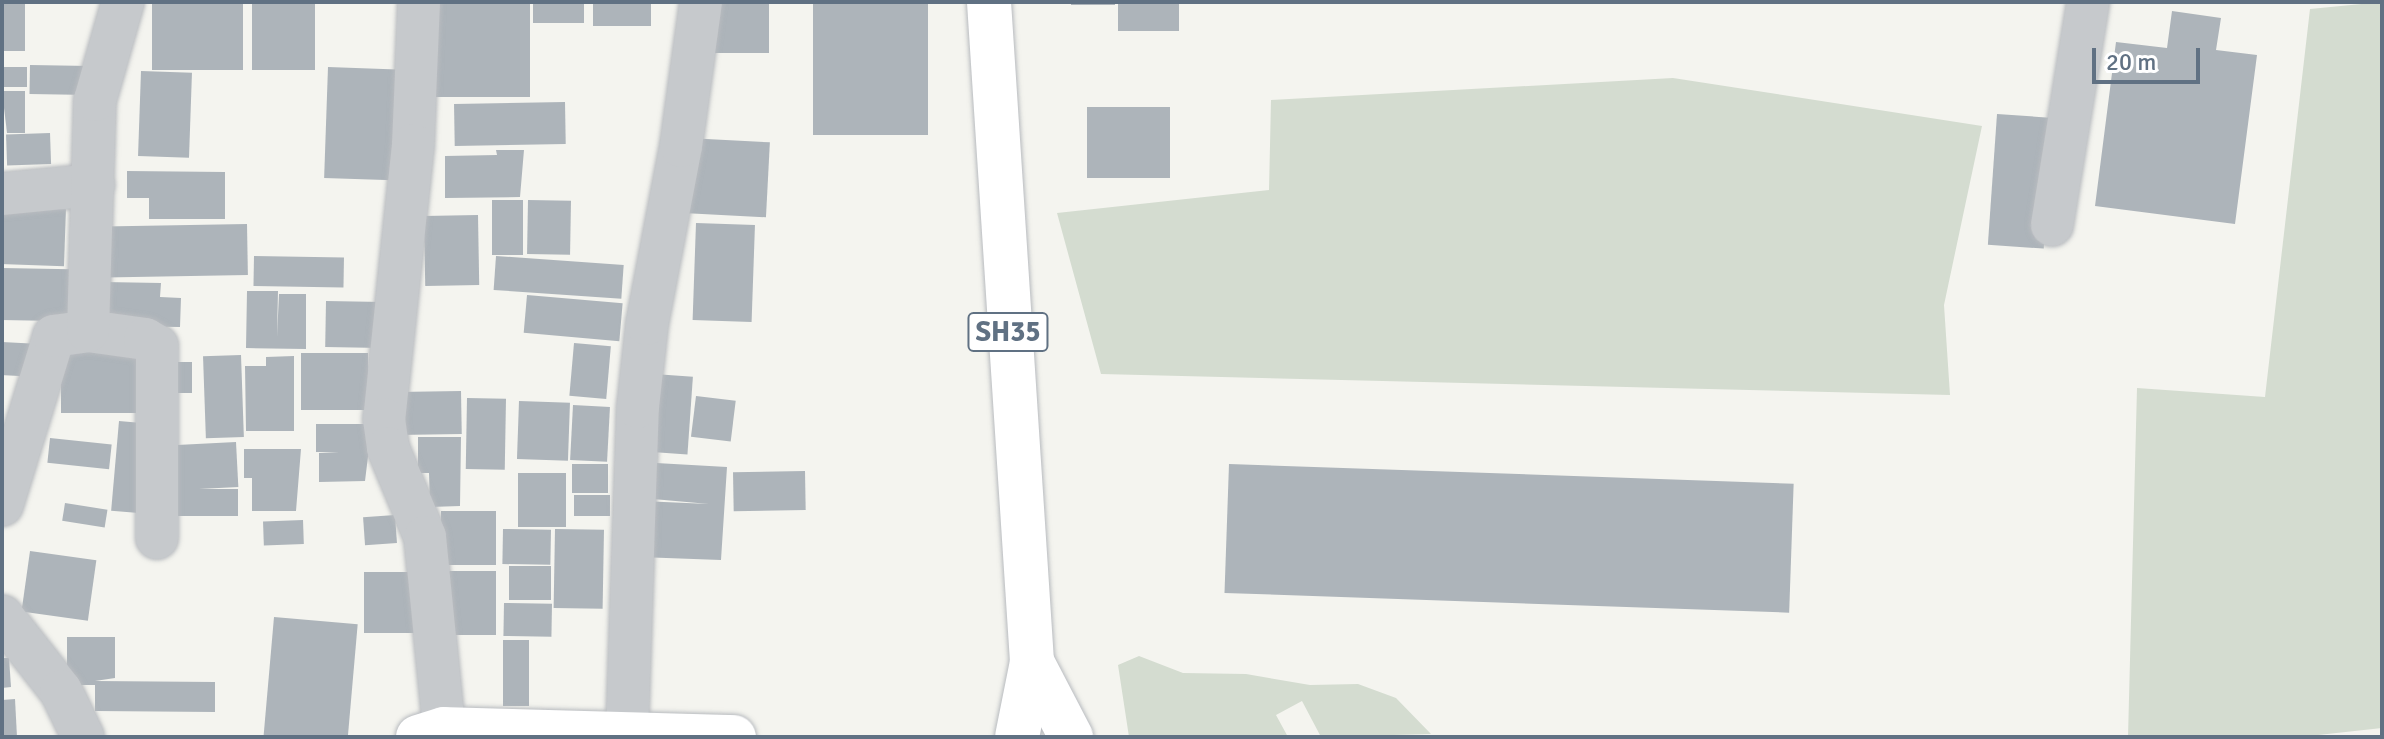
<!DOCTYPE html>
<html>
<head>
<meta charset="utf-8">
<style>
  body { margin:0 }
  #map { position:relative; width:2384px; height:739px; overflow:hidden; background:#f4f4ef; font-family:Signika,sans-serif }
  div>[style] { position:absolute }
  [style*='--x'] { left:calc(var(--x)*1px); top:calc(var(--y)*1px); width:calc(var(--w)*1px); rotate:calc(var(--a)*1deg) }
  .green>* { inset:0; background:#d4dcd0 }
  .building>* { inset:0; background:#adb4ba; transform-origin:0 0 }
  .roads { filter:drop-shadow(0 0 2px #b8bbbf) drop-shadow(0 0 2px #b8bbbf) }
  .minor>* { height:42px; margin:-21px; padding:0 21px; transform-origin:21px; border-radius:21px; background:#c6c9cc }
  .major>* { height:44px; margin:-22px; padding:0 22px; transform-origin:22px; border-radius:22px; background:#fff }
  span { translate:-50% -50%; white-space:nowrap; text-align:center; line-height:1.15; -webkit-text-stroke:8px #fff; paint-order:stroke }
  .shield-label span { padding:2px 6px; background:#fff; border:2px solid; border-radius:6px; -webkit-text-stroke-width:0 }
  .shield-label { font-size:28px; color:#607183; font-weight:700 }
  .frame { position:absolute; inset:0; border:4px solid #607183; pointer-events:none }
  .scale { position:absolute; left:2092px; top:48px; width:108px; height:36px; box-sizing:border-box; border:4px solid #607183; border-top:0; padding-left:10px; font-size:24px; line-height:28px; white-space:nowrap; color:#607183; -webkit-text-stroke:6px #fff; paint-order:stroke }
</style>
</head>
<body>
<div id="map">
  <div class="green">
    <div style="clip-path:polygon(2382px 2px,2382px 728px,2300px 737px,2128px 737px,2137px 388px,2265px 397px,2310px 9px)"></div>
    <div style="clip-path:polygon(1673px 78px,1982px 126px,1944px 305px,1950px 395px,1101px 374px,1057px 213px,1269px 190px,1271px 100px)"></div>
    <div style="clip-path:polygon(1139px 656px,1183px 673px,1246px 674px,1310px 685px,1358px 684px,1396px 698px,1431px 734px,1321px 737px,1302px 701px,1276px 715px,1288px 737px,1129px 737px,1118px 665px)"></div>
  </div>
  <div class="building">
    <div style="left:2px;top:2px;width:23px;height:49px"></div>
    <div style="left:152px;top:2px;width:91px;height:68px"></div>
    <div style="left:252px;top:2px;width:63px;height:68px"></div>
    <div style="left:434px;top:2px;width:96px;height:95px"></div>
    <div style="left:533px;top:2px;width:51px;height:21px"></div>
    <div style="left:593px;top:2px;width:58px;height:24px"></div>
    <div style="left:707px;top:2px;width:62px;height:51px"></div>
    <div style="left:1071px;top:2px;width:44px;height:3px"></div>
    <div style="left:1118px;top:2px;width:61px;height:29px"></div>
    <div style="left:813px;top:3px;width:115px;height:132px"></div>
    <div style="clip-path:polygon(2172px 11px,2221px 18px,2216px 50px,2257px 55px,2235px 224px,2095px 206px,2116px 42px,2167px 48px)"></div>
    <div style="left:30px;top:65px;width:60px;height:29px;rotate:1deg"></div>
    <div style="left:2px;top:67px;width:25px;height:20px"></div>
    <div style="left:328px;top:67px;width:69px;height:111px;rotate:2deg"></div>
    <div style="left:141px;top:71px;width:51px;height:85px;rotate:2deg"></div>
    <div style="clip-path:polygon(2px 91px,25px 91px,25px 133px,7px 133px)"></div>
    <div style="left:565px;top:102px;width:42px;height:111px;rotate:89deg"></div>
    <div style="left:1087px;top:107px;width:83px;height:71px"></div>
    <div style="left:1997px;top:114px;width:56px;height:131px;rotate:4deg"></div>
    <div style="left:50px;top:133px;width:31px;height:44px;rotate:88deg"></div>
    <div style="left:687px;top:138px;width:83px;height:75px;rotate:3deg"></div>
    <div style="clip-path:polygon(496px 150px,524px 150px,520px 197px,445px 198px,445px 156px,497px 155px)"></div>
    <div style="clip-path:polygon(127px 171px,225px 172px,225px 219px,149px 219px,149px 198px,127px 198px)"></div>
    <div style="left:492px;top:200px;width:31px;height:55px"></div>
    <div style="left:528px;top:200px;width:43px;height:54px;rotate:1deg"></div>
    <div style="left:2px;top:207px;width:64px;height:57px;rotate:2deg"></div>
    <div style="left:478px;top:215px;width:70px;height:54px;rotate:89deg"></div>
    <div style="left:696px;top:223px;width:59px;height:97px;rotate:2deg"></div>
    <div style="left:247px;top:224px;width:51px;height:143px;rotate:89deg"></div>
    <div style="left:254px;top:256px;width:90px;height:30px;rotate:1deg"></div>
    <div style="left:496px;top:256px;width:128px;height:34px;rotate:4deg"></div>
    <div style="left:2px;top:268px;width:69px;height:52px;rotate:1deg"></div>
    <div style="clip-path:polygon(104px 282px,161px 283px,160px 297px,181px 298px,180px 327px,103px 326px)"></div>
    <div style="clip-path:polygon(247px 291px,278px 291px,277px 337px,279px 294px,306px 294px,306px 349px,246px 348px)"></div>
    <div style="left:527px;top:295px;width:96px;height:38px;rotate:5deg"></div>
    <div style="left:326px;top:301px;width:57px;height:46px;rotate:1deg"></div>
    <div style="left:2px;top:342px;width:33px;height:33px;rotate:3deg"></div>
    <div style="left:574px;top:343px;width:37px;height:53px;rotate:5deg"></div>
    <div style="left:61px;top:348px;width:83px;height:65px"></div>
    <div style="left:301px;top:353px;width:67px;height:57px"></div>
    <div style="left:241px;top:355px;width:82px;height:38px;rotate:88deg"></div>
    <div style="clip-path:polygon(294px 356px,294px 431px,246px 431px,245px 366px,266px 366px,266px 357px)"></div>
    <div style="left:170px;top:362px;width:22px;height:31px"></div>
    <div style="left:654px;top:374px;width:39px;height:78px;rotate:4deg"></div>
    <div style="left:461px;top:391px;width:43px;height:64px;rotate:89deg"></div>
    <div style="left:696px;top:396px;width:40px;height:41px;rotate:7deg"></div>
    <div style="left:467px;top:398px;width:39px;height:71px;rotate:1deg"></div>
    <div style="left:519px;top:401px;width:51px;height:58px;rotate:2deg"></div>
    <div style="left:573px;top:405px;width:37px;height:55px;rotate:3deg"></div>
    <div style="left:119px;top:421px;width:34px;height:90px;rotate:5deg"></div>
    <div style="clip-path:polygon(316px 424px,372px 424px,365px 481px,319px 482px,319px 453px,339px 452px,316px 452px)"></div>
    <div style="clip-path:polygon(418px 437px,461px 437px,460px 506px,430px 507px,429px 473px,418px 473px)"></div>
    <div style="left:50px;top:438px;width:62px;height:25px;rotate:6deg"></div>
    <div style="left:236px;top:442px;width:45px;height:64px;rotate:87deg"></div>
    <div style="clip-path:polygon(244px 449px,301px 449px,296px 511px,252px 511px,252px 478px,244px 478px)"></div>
    <div style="clip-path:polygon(656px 463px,727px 467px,721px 560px,639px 557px,641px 501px,709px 504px,653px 499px)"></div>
    <div style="left:572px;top:464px;width:36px;height:29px"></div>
    <div style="left:1229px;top:464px;width:565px;height:129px;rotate:2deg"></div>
    <div style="left:805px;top:471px;width:39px;height:72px;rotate:89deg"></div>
    <div style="left:518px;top:473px;width:48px;height:54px"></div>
    <div style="left:238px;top:489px;width:27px;height:60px;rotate:90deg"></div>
    <div style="left:574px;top:495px;width:36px;height:21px"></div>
    <div style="left:65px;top:503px;width:43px;height:18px;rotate:9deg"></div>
    <div style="left:496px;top:511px;width:54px;height:55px;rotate:90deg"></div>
    <div style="left:395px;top:515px;width:28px;height:32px;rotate:86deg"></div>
    <div style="left:303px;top:520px;width:24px;height:40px;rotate:88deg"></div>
    <div style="left:503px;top:529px;width:48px;height:35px;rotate:1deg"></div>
    <div style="left:555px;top:529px;width:49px;height:79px;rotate:1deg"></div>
    <div style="left:30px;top:551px;width:67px;height:61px;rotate:8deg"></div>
    <div style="left:509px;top:566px;width:42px;height:34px"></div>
    <div style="left:496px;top:571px;width:64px;height:49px;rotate:90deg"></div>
    <div style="left:364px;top:572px;width:57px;height:61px"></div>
    <div style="left:504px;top:603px;width:48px;height:33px;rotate:1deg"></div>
    <div style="left:274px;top:617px;width:84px;height:120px;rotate:5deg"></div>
    <div style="clip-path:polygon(67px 637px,115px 637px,115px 678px,95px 681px,215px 682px,215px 712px,95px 711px,95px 685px,67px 685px)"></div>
    <div style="left:503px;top:640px;width:26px;height:66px"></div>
    <div style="clip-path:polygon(2px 658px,9px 658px,11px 687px,2px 688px)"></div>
    <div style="clip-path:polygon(15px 699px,17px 737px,2px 737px,2px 700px)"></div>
  </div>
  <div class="roads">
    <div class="minor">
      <div style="--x:419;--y:2;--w:143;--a:92.4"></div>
      <div style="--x:413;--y:145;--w:276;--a:96"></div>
      <div style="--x:384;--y:419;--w:29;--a:82"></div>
      <div style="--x:388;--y:448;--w:96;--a:67.4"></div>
      <div style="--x:425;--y:537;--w:193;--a:84.3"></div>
      <div style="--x:2;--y:194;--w:92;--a:-5.6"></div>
      <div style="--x:2052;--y:225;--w:226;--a:-80.8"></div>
      <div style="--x:88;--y:331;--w:58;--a:8"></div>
      <div style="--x:145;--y:339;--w:14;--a:30"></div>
      <div style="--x:157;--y:346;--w:192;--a:90"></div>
      <div style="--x:2;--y:505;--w:177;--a:-72.9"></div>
      <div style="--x:54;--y:336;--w:34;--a:-8"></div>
      <div style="--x:88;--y:331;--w:231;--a:-88.3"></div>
      <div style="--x:95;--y:100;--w:102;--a:-74.1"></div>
      <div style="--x:2;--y:616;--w:95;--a:51.8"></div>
      <div style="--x:61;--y:691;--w:51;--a:64.4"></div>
      <div style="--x:627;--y:733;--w:326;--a:-88.1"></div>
      <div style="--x:638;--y:407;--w:83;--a:-83.8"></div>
      <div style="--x:647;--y:324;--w:181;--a:-79.2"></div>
      <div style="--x:681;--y:146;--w:145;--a:-82.1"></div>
    </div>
    <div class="major">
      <div style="--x:989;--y:2;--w:661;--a:86.27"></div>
      <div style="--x:1032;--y:662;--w:76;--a:101.3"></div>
      <div style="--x:1032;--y:662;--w:85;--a:62.5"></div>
      <div style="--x:418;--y:737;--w:27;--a:-17"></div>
      <div style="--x:444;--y:729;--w:290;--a:1.6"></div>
    </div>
  </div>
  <div class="shield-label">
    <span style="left:1008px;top:332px">SH35</span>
  </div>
  <div class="frame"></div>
  <div class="scale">20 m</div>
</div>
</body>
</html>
